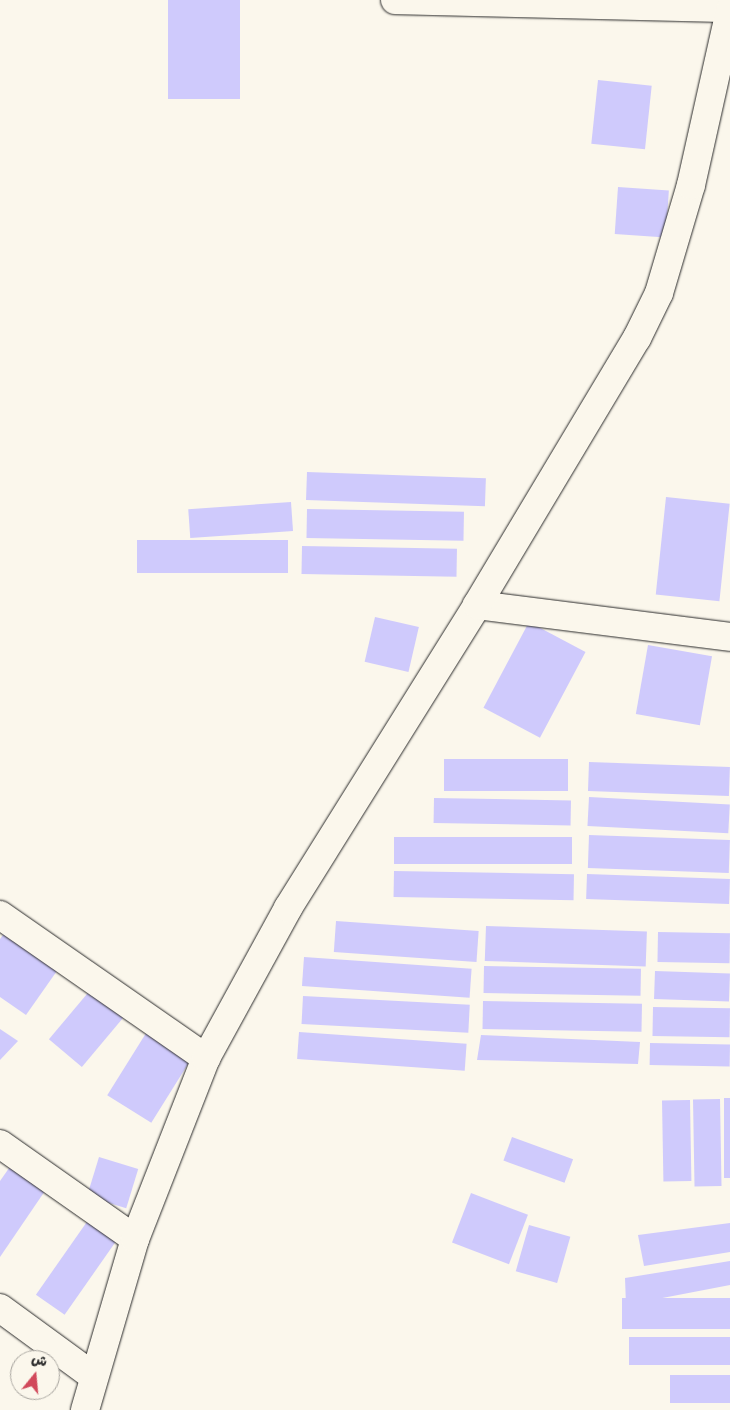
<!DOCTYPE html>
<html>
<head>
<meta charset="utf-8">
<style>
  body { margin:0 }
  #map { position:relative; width:730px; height:1410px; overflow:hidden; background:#fbf7ec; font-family:Dekko,"Playpen Sans Arabic",sans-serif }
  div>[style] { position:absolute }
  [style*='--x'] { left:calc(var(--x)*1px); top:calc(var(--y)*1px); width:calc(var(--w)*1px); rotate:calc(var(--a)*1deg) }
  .building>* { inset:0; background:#cfcafc; transform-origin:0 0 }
  .roads { filter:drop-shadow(0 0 1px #2b2b2b) drop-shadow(0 0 1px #2b2b2b) }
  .street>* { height:28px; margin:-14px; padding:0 14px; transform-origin:14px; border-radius:14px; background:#fbf7ec }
  .secondary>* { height:28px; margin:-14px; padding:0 14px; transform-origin:14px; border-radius:14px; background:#fbf7ec }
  span { translate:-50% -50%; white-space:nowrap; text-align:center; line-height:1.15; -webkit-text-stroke:4.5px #fbf7ec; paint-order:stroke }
  .north { position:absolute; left:10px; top:1350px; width:50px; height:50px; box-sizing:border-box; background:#fbf7ec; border:1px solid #a8a59f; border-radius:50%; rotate:17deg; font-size:14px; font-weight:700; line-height:20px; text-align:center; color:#2b2b2b }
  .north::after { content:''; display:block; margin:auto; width:18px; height:22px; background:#d1495b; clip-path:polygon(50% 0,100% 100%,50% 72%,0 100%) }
</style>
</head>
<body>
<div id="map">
  <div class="building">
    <div style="left:168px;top:0;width:72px;height:99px"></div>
    <div style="left:598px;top:80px;width:54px;height:64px;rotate:6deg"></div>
    <div style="left:618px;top:187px;width:51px;height:47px;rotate:4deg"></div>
    <div style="left:307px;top:472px;width:179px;height:28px;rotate:2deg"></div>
    <div style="left:666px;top:497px;width:64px;height:98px;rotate:6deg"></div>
    <div style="left:291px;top:502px;width:29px;height:103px;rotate:86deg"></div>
    <div style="left:307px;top:509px;width:157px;height:29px;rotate:1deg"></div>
    <div style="left:137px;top:540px;width:151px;height:33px"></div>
    <div style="left:302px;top:546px;width:155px;height:28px;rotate:1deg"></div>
    <div style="left:375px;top:617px;width:45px;height:46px;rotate:13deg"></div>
    <div style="left:529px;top:622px;width:64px;height:97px;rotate:28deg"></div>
    <div style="left:648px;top:645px;width:65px;height:70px;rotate:10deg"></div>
    <div style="left:444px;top:759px;width:124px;height:32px"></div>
    <div style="left:589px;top:762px;width:141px;height:29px;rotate:2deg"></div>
    <div style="left:589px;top:797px;width:141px;height:29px;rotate:3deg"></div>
    <div style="left:434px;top:798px;width:137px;height:25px;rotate:1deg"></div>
    <div style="left:589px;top:835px;width:141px;height:33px;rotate:2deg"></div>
    <div style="left:394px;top:837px;width:178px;height:27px"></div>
    <div style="left:394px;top:871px;width:180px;height:26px;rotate:1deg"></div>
    <div style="left:587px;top:874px;width:143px;height:25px;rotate:2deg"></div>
    <div style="left:336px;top:921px;width:143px;height:31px;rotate:4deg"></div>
    <div style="left:486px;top:926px;width:161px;height:35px;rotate:2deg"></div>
    <div style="clip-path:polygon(6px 931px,59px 968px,26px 1015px,0 997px,0 939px)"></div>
    <div style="left:658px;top:932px;width:72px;height:30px;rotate:1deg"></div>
    <div style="left:304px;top:957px;width:168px;height:29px;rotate:4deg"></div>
    <div style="left:484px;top:966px;width:157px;height:27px;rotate:1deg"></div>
    <div style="left:655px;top:971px;width:75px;height:28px;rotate:2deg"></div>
    <div style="left:92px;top:988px;width:43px;height:67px;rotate:40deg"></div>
    <div style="left:303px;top:996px;width:167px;height:28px;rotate:3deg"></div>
    <div style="left:483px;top:1001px;width:159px;height:28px;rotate:1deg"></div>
    <div style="left:653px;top:1007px;width:77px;height:29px;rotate:1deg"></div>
    <div style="clip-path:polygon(0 1029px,18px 1041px,0 1060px)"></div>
    <div style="left:148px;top:1030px;width:52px;height:77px;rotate:32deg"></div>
    <div style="left:299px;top:1032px;width:168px;height:27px;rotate:4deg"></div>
    <div style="clip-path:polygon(481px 1035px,640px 1042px,638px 1064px,477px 1060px)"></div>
    <div style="left:650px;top:1043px;width:80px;height:22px;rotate:1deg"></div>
    <div style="left:730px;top:1098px;width:80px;height:6px;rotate:90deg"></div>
    <div style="left:720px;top:1099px;width:87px;height:27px;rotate:89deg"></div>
    <div style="left:690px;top:1100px;width:81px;height:28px;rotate:89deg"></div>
    <div style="left:512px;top:1137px;width:65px;height:25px;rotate:20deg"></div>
    <div style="left:99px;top:1157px;width:41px;height:41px;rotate:17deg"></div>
    <div style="clip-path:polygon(14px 1161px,49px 1185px,0 1257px,0 1181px)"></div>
    <div style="left:471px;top:1193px;width:61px;height:53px;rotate:21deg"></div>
    <div style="left:91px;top:1216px;width:35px;height:96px;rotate:35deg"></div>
    <div style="clip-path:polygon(730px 1223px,730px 1252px,644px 1266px,638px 1235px)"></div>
    <div style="left:529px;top:1225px;width:43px;height:48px;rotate:16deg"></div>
    <div style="clip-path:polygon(730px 1261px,730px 1285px,626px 1305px,625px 1278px)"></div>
    <div style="left:730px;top:1298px;width:31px;height:108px;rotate:90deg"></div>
    <div style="left:730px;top:1337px;width:28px;height:101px;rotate:90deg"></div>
    <div style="left:730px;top:1375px;width:28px;height:60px;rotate:90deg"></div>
  </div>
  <div class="roads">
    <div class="street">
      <div style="--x:395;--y:0;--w:335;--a:1.4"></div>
      <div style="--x:477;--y:605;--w:255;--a:7.2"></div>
      <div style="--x:0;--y:915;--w:251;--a:34.8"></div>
      <div style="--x:0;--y:1144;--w:165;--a:35.1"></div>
      <div style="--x:0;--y:1308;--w:115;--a:36.2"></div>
    </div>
    <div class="secondary">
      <div style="--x:85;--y:1410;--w:178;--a:-73.7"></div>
      <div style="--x:135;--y:1239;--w:194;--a:-68.6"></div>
      <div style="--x:206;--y:1058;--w:171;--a:-61.3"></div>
      <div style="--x:288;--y:908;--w:357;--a:-58"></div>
      <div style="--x:477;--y:605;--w:311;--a:-59.1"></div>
      <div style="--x:637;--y:338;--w:50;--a:-63.9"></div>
      <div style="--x:659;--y:293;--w:113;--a:-73.5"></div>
      <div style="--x:691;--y:185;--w:179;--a:-77.4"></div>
    </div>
  </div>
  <div class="north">ش</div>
</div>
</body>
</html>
